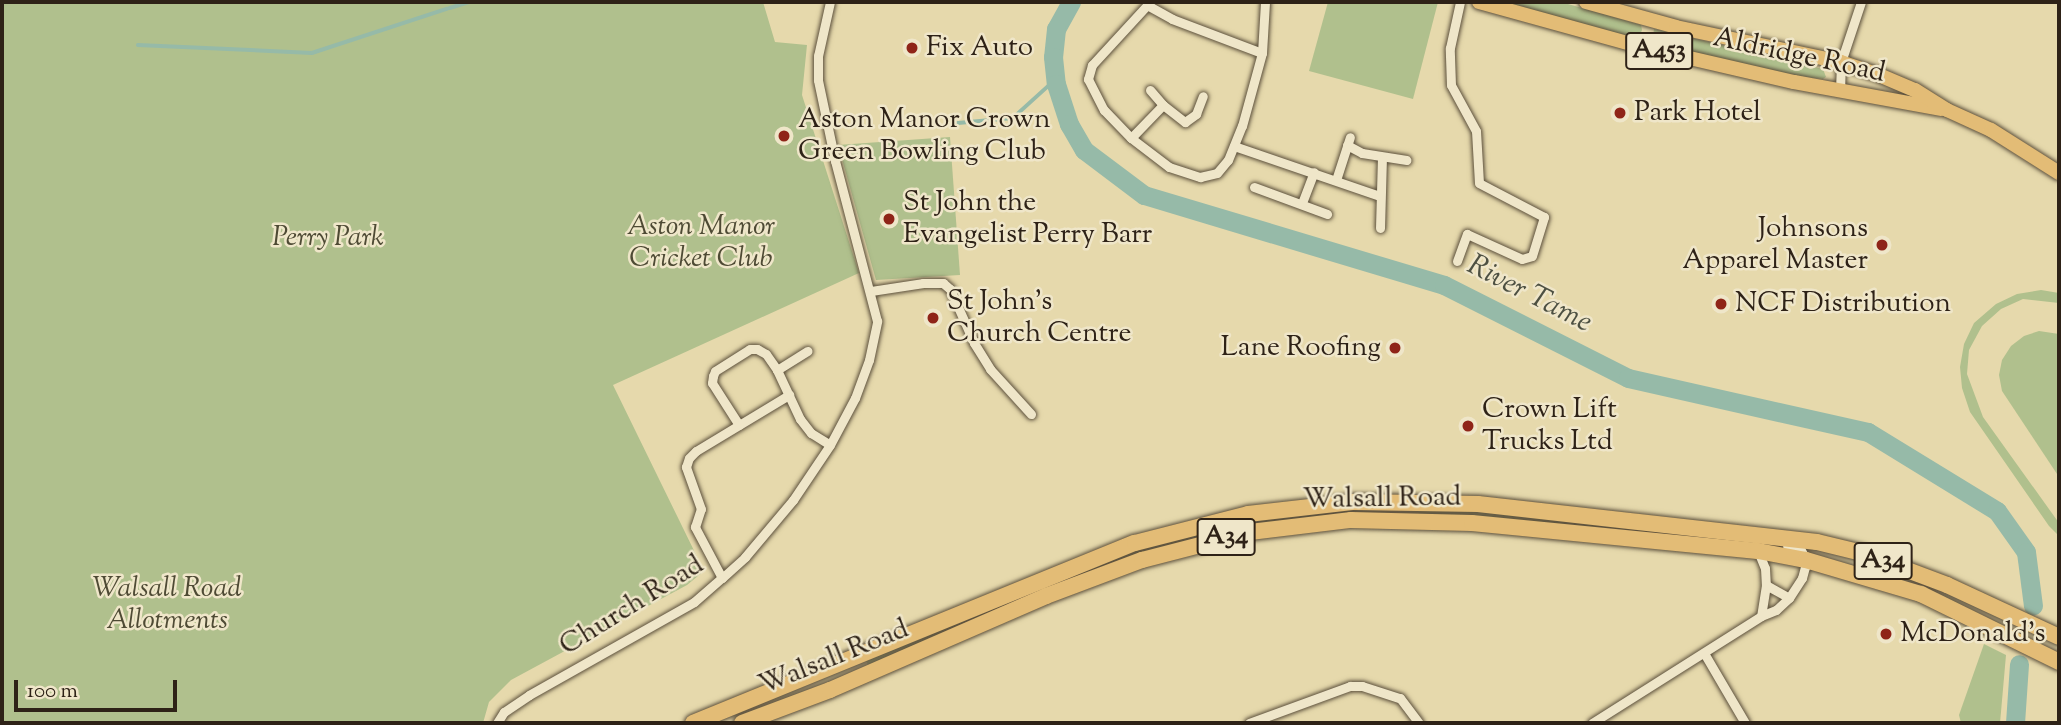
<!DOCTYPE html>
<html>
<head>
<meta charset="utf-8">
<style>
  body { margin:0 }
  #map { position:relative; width:2061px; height:725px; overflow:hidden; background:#e6d9ac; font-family:"Sorts Mill Goudy",serif }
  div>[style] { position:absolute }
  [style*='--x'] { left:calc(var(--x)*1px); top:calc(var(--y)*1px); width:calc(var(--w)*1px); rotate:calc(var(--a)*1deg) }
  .green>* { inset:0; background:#b0c08d }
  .stream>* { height:3.5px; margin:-1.75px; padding:0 1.75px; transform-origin:1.75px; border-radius:1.75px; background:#96baa8 }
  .river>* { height:19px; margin:-9.5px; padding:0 9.5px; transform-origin:9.5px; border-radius:9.5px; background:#96baa8 }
  .roads { filter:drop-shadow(0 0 2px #5c503c) drop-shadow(0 0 2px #5c503c) }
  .street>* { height:9px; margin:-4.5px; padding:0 4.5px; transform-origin:4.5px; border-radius:4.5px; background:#efe6c9 }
  .primary>* { height:14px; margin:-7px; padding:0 7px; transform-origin:7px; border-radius:7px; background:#e3bc76 }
  .highway>* { height:16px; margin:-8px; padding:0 8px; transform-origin:8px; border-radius:8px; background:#e3bc76 }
  .dots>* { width:19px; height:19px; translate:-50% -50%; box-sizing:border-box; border:4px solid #efe6c9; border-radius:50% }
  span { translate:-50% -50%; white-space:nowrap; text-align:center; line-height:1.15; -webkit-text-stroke:5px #efe6c9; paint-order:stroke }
  .shield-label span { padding:2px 5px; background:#efe6c9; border:2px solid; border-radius:5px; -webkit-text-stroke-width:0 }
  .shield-label { font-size:26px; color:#2e2217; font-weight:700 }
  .poi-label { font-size:28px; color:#2e2217 }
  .left { translate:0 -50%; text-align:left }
  .right { translate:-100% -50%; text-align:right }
  .street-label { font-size:28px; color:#2e2217 }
  .park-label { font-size:28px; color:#4e4a34; font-style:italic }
  .water-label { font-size:30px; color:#4d5042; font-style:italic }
  .frame { position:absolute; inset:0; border:4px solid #2e2217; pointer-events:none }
  .scale { position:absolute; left:14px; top:680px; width:163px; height:32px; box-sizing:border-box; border:4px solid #2e2217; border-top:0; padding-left:9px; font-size:21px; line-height:24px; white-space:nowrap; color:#2e2217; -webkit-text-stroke:5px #efe6c9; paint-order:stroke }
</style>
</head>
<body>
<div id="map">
  <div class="green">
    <div style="clip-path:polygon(2px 2px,763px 2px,775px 42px,807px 45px,802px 95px,859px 273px,613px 385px,704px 571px,687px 585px,511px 680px,489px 702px,483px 723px,2px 723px)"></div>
    <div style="clip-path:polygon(1328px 2px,1438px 2px,1413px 99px,1309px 71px)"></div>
    <div style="clip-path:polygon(1497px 2px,1561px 2px,1641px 25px,1642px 30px,1638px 39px)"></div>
    <div style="clip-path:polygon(1654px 29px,1823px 69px,1826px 77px,1823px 79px,1805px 77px,1652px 46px)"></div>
    <div style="clip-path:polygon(950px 137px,960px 275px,876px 280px,838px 145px)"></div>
    <div style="clip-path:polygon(2041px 290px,2059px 293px,2059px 303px,2023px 299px,2001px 309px,1982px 326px,1969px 350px,1967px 374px,1983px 417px,2059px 523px,2059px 536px,2049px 526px,1970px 412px,1962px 388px,1960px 367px,1964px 344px,1974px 323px,1996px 304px,2017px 294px)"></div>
    <div style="clip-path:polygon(2039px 331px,2059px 334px,2059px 477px,2002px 391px,1999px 375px,2002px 360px,2011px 346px,2024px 336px)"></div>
    <div style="clip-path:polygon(1349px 508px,1349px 514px,1273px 521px,1170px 545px,868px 665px,866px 660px,1117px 555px,1273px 515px)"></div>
    <div style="clip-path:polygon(1418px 510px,1503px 513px,1677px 531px,1699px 538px,1419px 515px)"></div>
    <div style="clip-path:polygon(1984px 644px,2006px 655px,2000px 723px,1961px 723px,1959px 715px)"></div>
  </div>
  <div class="stream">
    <div style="--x:450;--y:8;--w:21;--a:-17"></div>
    <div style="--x:138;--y:45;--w:174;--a:2.6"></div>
    <div style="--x:312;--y:53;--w:142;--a:-18.1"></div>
    <div style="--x:947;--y:124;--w:66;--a:-5.2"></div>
    <div style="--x:1013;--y:118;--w:58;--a:-42.2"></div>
  </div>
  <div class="river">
    <div style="--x:1071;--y:2;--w:31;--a:119"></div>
    <div style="--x:1056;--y:29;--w:28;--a:96"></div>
    <div style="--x:1053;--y:57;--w:27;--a:84"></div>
    <div style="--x:1056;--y:84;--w:42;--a:72"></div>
    <div style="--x:1069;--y:124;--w:30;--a:60"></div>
    <div style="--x:1084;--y:150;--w:75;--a:36.9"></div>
    <div style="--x:1144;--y:195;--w:313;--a:16.7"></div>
    <div style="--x:1444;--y:285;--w:206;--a:26.8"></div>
    <div style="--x:1628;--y:378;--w:246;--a:12.7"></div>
    <div style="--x:1868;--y:432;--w:151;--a:31.5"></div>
    <div style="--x:1997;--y:511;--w:50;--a:54.7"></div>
    <div style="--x:2026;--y:552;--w:54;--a:82.6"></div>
    <div style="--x:2015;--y:723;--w:59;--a:-86.1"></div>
  </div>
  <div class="roads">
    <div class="street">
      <div style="--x:1150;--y:2;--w:86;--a:132.6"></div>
      <div style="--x:1092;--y:65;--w:15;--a:106"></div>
      <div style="--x:1088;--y:79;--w:35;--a:63"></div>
      <div style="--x:1104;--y:110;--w:39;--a:46"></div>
      <div style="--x:1131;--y:138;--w:48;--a:37.3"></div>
      <div style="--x:1169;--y:167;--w:33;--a:18"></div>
      <div style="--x:1200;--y:177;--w:17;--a:-13"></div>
      <div style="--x:1217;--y:173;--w:17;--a:-50"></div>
      <div style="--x:1228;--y:160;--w:37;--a:-68"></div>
      <div style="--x:1242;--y:126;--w:76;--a:-74.7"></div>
      <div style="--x:1262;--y:53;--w:51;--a:-86.6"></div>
      <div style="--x:1147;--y:5;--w:29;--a:29"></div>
      <div style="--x:1172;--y:19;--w:96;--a:20.7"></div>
      <div style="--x:1150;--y:90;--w:20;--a:49"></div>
      <div style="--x:1840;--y:91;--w:29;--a:-88"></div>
      <div style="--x:1841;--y:62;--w:63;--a:-71.6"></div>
      <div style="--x:1131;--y:138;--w:46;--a:-45.9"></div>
      <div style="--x:1163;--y:105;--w:28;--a:38"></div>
      <div style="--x:1185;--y:122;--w:14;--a:-36"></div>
      <div style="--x:1196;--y:114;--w:19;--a:-69"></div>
      <div style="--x:1347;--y:145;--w:17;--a:28"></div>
      <div style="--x:1362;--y:153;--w:45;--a:9"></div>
      <div style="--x:1234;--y:146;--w:154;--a:18.9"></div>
      <div style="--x:1336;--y:180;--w:45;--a:-72"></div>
      <div style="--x:1254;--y:187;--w:78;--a:20.3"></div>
      <div style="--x:1302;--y:203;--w:33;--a:-69"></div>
      <div style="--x:1380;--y:228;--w:70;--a:-88.4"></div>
      <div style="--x:1457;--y:261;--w:29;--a:-70"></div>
      <div style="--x:1467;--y:234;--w:60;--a:24.4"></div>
      <div style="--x:1522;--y:259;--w:10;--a:-17"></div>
      <div style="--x:1532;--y:256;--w:41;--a:-72.9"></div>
      <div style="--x:1544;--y:217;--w:73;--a:-152.4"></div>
      <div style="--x:1479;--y:183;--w:52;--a:-93.3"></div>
      <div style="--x:1476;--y:131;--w:52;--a:-118.5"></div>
      <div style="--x:1451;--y:85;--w:37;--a:-92"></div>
      <div style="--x:1450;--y:48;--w:47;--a:-77.7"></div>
      <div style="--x:871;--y:291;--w:53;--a:-8.7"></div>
      <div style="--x:923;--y:283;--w:20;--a:0"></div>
      <div style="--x:943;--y:283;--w:9;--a:41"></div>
      <div style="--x:950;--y:289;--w:59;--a:66"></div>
      <div style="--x:974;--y:343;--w:31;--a:58"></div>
      <div style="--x:990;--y:369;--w:61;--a:47.7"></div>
      <div style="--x:777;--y:370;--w:36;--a:-32"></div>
      <div style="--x:739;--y:425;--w:50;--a:-122.7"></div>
      <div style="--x:712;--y:383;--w:7;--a:-82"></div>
      <div style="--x:713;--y:376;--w:5;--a:-68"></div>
      <div style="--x:715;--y:371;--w:41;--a:-32.2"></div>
      <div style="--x:750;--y:349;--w:7;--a:0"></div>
      <div style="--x:757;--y:349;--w:10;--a:29"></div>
      <div style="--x:766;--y:354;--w:19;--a:55"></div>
      <div style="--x:777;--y:370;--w:54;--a:64.9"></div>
      <div style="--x:800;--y:419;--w:18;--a:52"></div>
      <div style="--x:811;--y:433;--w:22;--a:32"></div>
      <div style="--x:1758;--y:551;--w:18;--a:68"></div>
      <div style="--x:1765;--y:568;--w:17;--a:87"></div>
      <div style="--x:1766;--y:585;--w:31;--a:99"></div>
      <div style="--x:722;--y:578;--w:58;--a:-117.9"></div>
      <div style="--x:695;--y:527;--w:19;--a:-72"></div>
      <div style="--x:701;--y:509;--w:45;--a:-109.7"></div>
      <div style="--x:686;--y:467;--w:9;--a:-72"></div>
      <div style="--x:689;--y:458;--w:10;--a:-45"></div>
      <div style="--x:696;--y:451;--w:109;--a:-31.1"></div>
      <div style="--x:1766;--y:585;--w:26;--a:29"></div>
      <div style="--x:1704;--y:653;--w:81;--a:59.6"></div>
      <div style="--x:497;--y:723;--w:13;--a:-58"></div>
      <div style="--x:504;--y:712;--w:30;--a:-34"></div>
      <div style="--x:529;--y:695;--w:189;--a:-29.4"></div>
      <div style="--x:694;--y:602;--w:37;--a:-41"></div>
      <div style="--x:722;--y:578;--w:31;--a:-42"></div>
      <div style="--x:745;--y:557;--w:75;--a:-49.9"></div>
      <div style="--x:793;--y:500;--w:66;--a:-56.1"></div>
      <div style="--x:830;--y:445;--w:53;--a:-62"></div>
      <div style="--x:855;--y:398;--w:40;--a:-69.8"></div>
      <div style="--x:869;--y:360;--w:40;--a:-78"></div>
      <div style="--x:877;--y:321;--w:165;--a:-104.7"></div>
      <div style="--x:835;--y:161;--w:83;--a:-101.9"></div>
      <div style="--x:818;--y:80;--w:24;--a:-90"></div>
      <div style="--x:818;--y:56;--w:55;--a:-77.5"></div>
      <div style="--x:1249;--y:723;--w:108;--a:-20.1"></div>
      <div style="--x:1350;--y:686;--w:12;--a:0"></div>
      <div style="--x:1362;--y:686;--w:40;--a:18"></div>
      <div style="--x:1400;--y:698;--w:31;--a:53"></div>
      <div style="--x:1592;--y:723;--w:200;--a:-32.3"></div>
      <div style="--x:1761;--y:616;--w:16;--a:-22"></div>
      <div style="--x:1776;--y:610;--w:18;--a:-43"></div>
      <div style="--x:1789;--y:598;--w:24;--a:-57"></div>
      <div style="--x:1802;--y:578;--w:11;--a:-75"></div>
      <div style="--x:1805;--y:567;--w:7;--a:-82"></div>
      <div style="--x:1806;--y:560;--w:13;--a:-117"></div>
      <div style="--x:1800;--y:548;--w:13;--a:-171"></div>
    </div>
    <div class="primary">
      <div style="--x:1479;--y:2;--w:169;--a:15.4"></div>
      <div style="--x:1642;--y:47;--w:156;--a:13"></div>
      <div style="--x:1794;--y:82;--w:149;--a:10.4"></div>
      <div style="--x:1586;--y:2;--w:93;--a:15.5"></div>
      <div style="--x:1676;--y:27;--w:169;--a:12"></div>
      <div style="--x:1841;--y:62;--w:40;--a:18.9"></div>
      <div style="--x:1879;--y:75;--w:39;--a:23"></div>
      <div style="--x:1915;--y:90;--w:38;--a:32"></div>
      <div style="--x:1947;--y:110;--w:48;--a:24.4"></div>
      <div style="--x:1991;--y:130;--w:80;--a:32.3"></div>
    </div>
    <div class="highway">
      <div style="--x:693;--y:723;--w:477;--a:-22.2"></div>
      <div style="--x:1135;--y:543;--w:117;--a:-14.4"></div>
      <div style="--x:1248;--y:514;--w:107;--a:-6.5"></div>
      <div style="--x:1354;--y:502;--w:124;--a:0.9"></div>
      <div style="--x:1478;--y:504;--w:341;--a:6.4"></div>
      <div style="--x:1817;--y:542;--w:46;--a:13.7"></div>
      <div style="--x:1862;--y:553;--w:91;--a:20.6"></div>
      <div style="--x:1947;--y:585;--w:123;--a:24.9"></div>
      <div style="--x:742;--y:723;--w:94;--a:-20.6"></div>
      <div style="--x:830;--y:690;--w:236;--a:-23.5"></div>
      <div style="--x:1046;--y:596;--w:103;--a:-20.6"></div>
      <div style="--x:1142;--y:560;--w:112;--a:-14.5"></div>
      <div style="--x:1250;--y:532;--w:102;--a:-6.8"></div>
      <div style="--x:1351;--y:520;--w:121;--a:1.4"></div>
      <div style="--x:1472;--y:523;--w:287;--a:5.6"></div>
      <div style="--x:1758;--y:551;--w:49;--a:10.6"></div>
      <div style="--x:1806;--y:560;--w:120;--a:16.5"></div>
      <div style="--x:1921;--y:594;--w:154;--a:26.2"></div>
    </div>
  </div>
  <div class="dots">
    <div style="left:912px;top:48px;background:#8f2418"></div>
    <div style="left:1620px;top:113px;background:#8f2418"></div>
    <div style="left:784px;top:136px;background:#8f2418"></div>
    <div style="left:889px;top:219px;background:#8f2418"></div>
    <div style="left:1882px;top:245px;background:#8f2418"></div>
    <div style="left:1721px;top:304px;background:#8f2418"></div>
    <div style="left:933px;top:318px;background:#8f2418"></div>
    <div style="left:1395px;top:348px;background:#8f2418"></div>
    <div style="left:1468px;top:426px;background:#8f2418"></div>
    <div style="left:1886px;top:634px;background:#8f2418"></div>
  </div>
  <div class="shield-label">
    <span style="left:1659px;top:51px">A453</span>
    <span style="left:1226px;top:537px">A34</span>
    <span style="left:1883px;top:561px">A34</span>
  </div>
  <div class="poi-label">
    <span class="left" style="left:926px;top:48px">Fix Auto</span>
    <span class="left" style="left:1634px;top:113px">Park Hotel</span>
    <span class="left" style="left:798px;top:136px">Aston Manor Crown<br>Green Bowling Club</span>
    <span class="left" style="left:903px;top:219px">St John the<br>Evangelist Perry Barr</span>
    <span class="right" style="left:1868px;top:245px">Johnsons<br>Apparel Master</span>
    <span class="left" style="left:947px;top:318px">St John's<br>Church Centre</span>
    <span class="left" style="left:1735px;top:304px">NCF Distribution</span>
    <span class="right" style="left:1381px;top:348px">Lane Roofing</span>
    <span class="left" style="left:1482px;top:426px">Crown Lift<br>Trucks Ltd</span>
    <span class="left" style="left:1900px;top:634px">McDonald's</span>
  </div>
  <div class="street-label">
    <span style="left:1799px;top:56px;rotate:12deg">Aldridge Road</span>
    <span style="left:1382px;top:499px;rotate:-1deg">Walsall Road</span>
    <span style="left:632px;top:606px;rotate:-32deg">Church Road</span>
    <span style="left:834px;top:658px;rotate:-22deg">Walsall Road</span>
  </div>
  <div class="park-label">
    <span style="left:701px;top:243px">Aston Manor<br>Cricket Club</span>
    <span style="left:328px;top:238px">Perry Park</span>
    <span style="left:167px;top:605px">Walsall Road<br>Allotments</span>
  </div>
  <div class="water-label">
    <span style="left:1529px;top:295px;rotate:27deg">River Tame</span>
  </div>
  <div class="frame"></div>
  <div class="scale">100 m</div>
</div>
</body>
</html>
